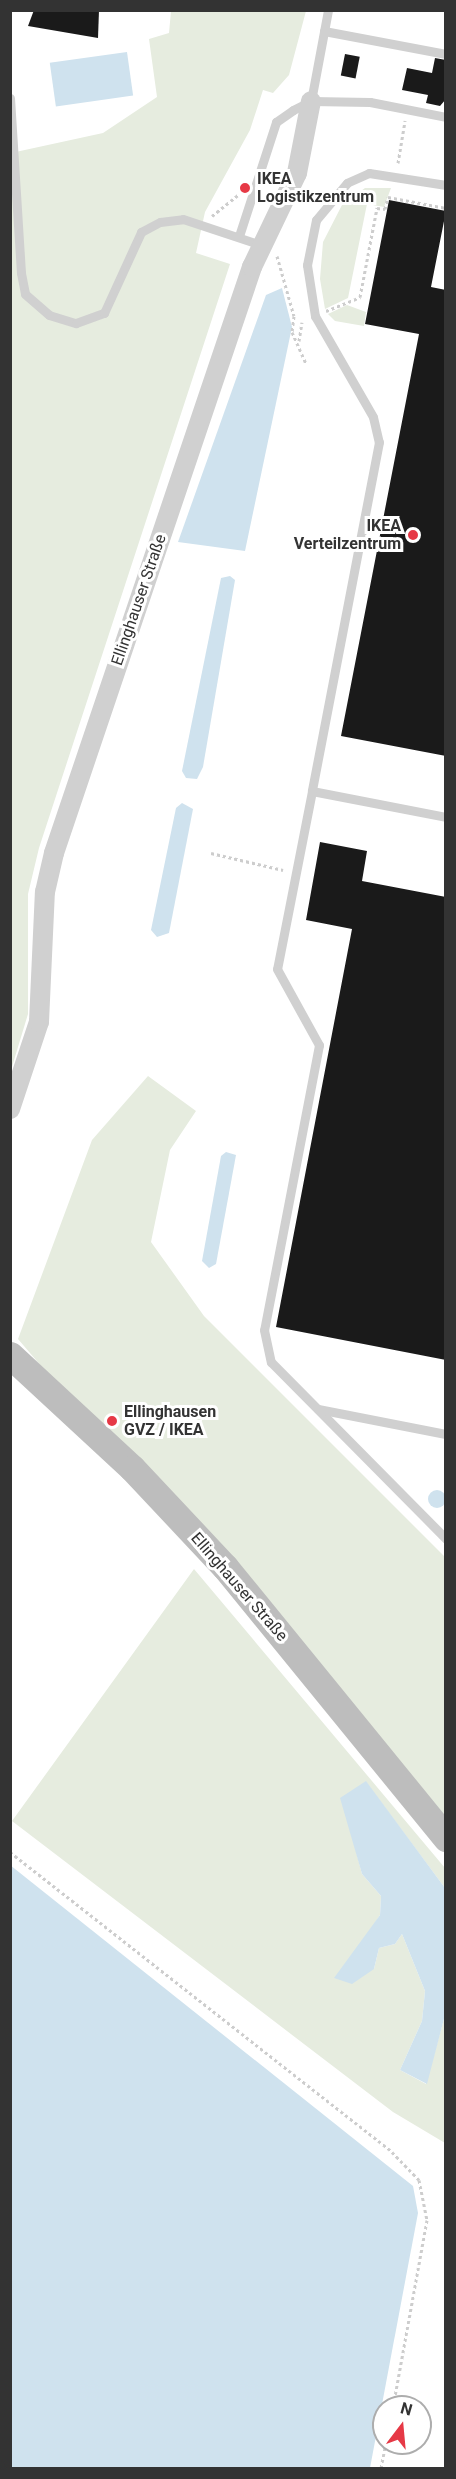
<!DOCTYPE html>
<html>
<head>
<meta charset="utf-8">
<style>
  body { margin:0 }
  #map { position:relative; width:456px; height:2479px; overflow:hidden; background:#fff; font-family:Roboto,sans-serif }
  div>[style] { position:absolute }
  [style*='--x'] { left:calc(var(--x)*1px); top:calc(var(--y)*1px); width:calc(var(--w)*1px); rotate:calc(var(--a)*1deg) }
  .green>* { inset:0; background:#e6ecdf }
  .water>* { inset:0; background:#cfe2ee; transform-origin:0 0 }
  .round { border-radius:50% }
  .building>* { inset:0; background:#1a1a1a; transform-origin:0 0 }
  .path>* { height:3px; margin-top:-1.5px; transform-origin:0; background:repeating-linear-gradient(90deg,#cdcdcd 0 3px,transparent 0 6px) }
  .service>* { height:9px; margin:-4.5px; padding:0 4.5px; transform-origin:4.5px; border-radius:4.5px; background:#d0d0d0 }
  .minor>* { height:20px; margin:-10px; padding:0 10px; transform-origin:10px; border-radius:10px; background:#d0d0d0 }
  .secondary>* { height:27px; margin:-13.5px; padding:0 13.5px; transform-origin:13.5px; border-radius:13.5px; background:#bdbdbd }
  .dots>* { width:16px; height:16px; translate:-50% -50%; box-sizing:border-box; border:3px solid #fff; border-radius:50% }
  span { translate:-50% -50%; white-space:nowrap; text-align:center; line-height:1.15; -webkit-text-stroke:6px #fff; paint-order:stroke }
  .poi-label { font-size:16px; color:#333; font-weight:700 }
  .left { translate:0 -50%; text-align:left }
  .right { translate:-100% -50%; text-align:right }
  .street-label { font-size:16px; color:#333 }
  .frame { position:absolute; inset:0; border:12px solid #333; pointer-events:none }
  .north { position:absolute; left:372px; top:2395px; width:60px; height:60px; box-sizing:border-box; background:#fff; border:2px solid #adadad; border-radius:50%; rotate:16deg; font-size:16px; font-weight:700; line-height:24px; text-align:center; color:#333 }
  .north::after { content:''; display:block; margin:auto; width:21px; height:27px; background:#e63946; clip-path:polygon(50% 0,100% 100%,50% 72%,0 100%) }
</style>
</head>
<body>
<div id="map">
  <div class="green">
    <div style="clip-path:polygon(171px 11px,306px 11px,289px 75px,273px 93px,263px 90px,250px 130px,205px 212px,196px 253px,230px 264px,39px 848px,28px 894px,28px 1014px,11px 1070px,11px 153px,103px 133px,157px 97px,149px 39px,169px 33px)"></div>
    <div style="clip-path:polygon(365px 188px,391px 188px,384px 207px,367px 204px,348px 298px,325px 309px,320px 279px,323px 242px,342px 205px)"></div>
    <div style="clip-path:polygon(347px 305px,366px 312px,364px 326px,335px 321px,328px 314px)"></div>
    <div style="clip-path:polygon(148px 1076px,196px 1111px,170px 1150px,151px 1242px,204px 1316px,445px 1557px,445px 1838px,18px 1339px,92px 1140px)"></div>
    <div style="clip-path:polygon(194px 1569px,445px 1868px,445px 1888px,366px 1782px,353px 1840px,362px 1874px,381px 1896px,380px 1915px,366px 1937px,374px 1969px,379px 1948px,395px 1944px,402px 1934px,425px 1991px,422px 2021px,400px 2070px,426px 2084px,445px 2015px,445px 2143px,393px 2112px,12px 1821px)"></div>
  </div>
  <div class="water">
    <div style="left:127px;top:52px;width:44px;height:78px;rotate:82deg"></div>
    <div style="clip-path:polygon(282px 288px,292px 327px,245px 551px,178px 542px,266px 295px)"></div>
    <div style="clip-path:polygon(230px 576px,235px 580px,203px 767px,197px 779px,186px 778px,182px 771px,221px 578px)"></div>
    <div style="clip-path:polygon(182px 803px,193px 809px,169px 933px,157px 937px,151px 930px,176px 808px)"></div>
    <div style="clip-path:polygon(226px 1152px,236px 1155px,216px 1264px,209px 1268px,202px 1261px,221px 1156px)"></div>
    <div class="round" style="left:428px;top:1490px;width:18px;height:18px"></div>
    <div style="clip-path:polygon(366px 1781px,445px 1888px,445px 2015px,427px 2084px,400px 2070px,422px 2021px,425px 1991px,402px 1934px,395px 1944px,379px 1948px,374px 1969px,352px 1984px,334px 1978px,380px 1915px,381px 1896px,362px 1874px,340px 1798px)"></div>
    <div style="clip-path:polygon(10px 1865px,413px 2186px,418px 2213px,370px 2468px,11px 2468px)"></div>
  </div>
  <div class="building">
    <div style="clip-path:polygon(34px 10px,99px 10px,98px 38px,28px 26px)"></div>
    <div style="left:345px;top:54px;width:15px;height:22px;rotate:11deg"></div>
    <div style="clip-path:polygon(435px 58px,446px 60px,446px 99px,440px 106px,426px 103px,428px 95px,402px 90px,407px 68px,432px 73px)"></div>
    <div style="clip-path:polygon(389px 200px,446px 211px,431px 287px,446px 290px,446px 756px,341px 736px,419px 334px,365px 324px)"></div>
    <div style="clip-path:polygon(320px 842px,367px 851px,362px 881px,446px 897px,446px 1360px,276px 1327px,352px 929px,306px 920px)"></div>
  </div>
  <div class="path">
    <div style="--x:398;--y:163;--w:43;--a:-80.5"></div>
    <div style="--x:212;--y:216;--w:35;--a:-39"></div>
    <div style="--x:277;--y:256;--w:62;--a:74.2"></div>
    <div style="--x:294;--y:316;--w:16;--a:97"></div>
    <div style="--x:292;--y:332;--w:34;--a:66"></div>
    <div style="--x:326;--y:311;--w:37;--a:-22"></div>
    <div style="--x:360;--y:297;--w:91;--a:-79.2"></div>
    <div style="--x:377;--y:208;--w:8;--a:7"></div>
    <div style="--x:385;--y:209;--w:12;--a:-76"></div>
    <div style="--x:388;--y:197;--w:59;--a:10.7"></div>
    <div style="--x:299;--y:341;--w:19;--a:-81"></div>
    <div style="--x:211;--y:853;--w:74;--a:13.3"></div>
    <div style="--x:10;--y:1852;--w:486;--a:38.1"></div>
    <div style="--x:392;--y:2152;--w:39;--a:46"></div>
    <div style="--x:419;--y:2180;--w:41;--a:78.7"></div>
    <div style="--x:427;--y:2220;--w:190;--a:100.3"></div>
    <div style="--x:381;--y:2468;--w:25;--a:-79"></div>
  </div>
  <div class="service">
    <div style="--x:324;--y:31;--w:124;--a:10.7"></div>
    <div style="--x:10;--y:98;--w:175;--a:86.4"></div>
    <div style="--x:21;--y:273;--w:21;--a:79"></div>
    <div style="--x:25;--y:294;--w:32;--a:41"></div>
    <div style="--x:49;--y:315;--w:28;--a:17"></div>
    <div style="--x:76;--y:323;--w:30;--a:-20"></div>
    <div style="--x:104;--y:313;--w:89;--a:-65.4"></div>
    <div style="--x:141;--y:232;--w:21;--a:-28"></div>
    <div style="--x:160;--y:222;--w:23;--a:-7"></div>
    <div style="--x:183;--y:219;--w:82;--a:18.4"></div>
    <div style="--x:311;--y:101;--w:93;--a:-79.4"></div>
    <div style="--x:446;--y:185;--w:78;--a:-171.1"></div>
    <div style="--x:369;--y:173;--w:24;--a:156"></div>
    <div style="--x:347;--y:183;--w:48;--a:130"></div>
    <div style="--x:316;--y:220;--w:46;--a:101.3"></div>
    <div style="--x:307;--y:265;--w:52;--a:81.1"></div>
    <div style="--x:315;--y:316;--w:116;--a:60.1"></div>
    <div style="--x:373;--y:417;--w:26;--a:77"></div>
    <div style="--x:379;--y:442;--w:355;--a:100.9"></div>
    <div style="--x:312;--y:791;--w:136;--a:11"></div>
    <div style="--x:239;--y:236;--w:120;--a:-72"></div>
    <div style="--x:276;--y:122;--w:21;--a:-35"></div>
    <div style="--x:293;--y:110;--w:20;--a:-27"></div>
    <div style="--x:311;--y:101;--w:59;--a:1"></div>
    <div style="--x:370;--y:102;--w:77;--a:11.2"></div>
    <div style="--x:312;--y:791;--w:181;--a:101.1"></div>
    <div style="--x:277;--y:969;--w:87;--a:61.1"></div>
    <div style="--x:319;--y:1045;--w:290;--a:100.9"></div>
    <div style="--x:264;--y:1330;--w:33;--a:78"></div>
    <div style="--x:271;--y:1362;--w:249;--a:45.3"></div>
    <div style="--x:318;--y:1409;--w:130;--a:11.1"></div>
  </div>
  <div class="minor">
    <div style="--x:10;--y:1109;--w:92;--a:-71.6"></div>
    <div style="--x:39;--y:1022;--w:130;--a:-87.4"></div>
    <div style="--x:45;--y:892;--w:40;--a:-77"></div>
    <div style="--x:54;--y:853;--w:619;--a:-71.33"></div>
    <div style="--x:252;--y:267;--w:104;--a:-64.4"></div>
    <div style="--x:297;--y:173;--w:73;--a:-79"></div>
  </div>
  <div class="secondary">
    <div style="--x:10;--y:1355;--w:166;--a:42.8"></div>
    <div style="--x:132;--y:1468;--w:136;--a:46.8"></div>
    <div style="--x:225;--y:1567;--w:350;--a:50.8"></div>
  </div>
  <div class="dots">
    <div style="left:245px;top:188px;background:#e63946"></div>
    <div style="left:413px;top:535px;background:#e63946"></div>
    <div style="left:112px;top:1421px;background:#e63946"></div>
  </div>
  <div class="poi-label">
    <span class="left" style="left:257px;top:188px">IKEA<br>Logistikzentrum</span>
    <span class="right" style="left:401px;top:535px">IKEA<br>Verteilzentrum</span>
    <span class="left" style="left:124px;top:1421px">Ellinghausen<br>GVZ / IKEA</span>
  </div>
  <div class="street-label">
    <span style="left:139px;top:600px;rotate:-71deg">Ellinghauser Straße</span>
    <span style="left:239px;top:1587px;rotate:49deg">Ellinghauser Straße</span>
  </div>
  <div class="frame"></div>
  <div class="north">N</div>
</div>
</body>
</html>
